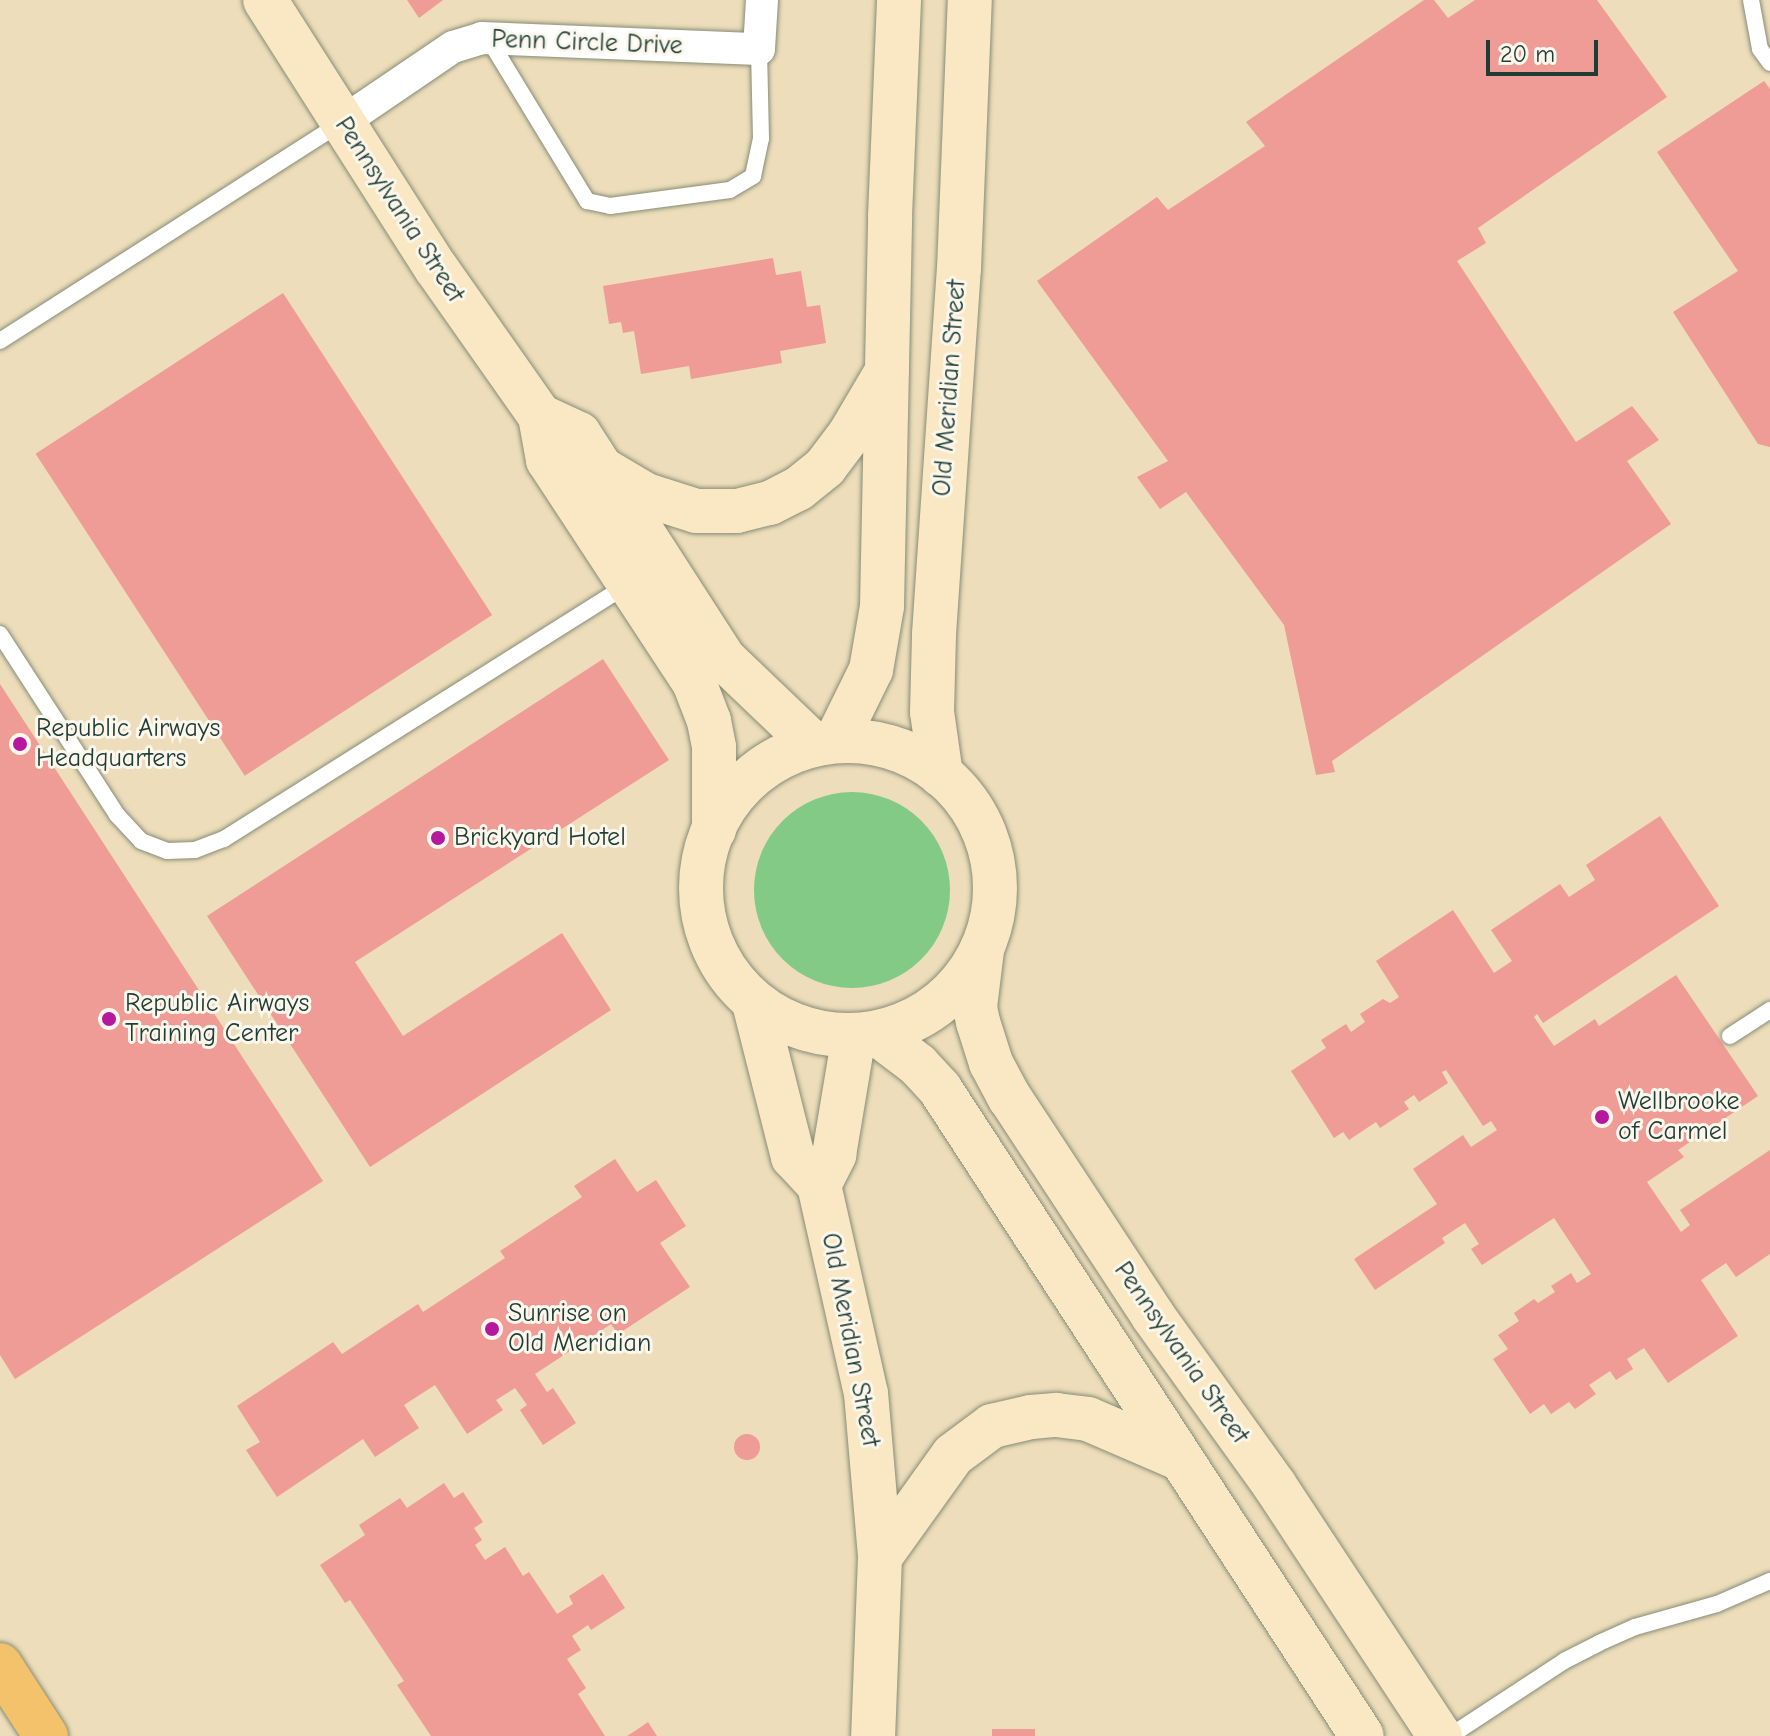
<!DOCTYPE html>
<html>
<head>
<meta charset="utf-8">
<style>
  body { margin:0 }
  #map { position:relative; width:1770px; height:1736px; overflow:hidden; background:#edddba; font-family:"Comic Neue",sans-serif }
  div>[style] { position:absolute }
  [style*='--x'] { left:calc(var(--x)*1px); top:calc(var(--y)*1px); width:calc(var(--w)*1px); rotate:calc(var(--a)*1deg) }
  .green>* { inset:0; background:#83ca86 }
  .round { border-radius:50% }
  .building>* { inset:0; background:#ef9b96; transform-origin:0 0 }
  .roads { filter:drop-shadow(0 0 2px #868d77) drop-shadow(0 0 2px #868d77) }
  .service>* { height:16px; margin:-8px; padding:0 8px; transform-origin:8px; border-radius:8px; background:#fff }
  .minor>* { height:32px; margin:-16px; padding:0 16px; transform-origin:16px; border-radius:16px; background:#fff }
  .secondary>* { height:44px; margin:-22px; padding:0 22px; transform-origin:22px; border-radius:22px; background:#fae7c3 }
  .secondary>.ring { margin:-22px; padding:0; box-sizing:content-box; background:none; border:44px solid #fae7c3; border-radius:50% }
  .motorway>* { height:44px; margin:-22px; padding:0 22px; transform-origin:22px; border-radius:22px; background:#f3c26a }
  .dots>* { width:22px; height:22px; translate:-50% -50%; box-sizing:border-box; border:4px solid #fbf7ec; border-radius:50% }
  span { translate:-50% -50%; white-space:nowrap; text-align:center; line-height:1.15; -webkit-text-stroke:6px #fbf7ec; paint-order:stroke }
  .street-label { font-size:26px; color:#1f3d34 }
  .poi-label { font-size:26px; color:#1f3d34 }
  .left { translate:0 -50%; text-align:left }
  .scale { position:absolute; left:1486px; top:40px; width:112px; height:36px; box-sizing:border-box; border:4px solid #1f3d34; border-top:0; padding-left:10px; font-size:24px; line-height:28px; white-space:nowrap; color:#1f3d34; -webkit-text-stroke:6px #fbf7ec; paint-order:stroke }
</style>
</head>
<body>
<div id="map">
  <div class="green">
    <div class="round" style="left:754px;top:792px;width:196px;height:196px"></div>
  </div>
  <div class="building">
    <div style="clip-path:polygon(407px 0,443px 0,419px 18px)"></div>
    <div style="clip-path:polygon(1424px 0,1434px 0,1448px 18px,1475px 0,1597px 0,1667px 97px,1478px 228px,1486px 243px,1457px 261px,1576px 442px,1632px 406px,1659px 440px,1627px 461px,1671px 524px,1332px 761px,1335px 772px,1316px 775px,1284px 625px,1186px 492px,1160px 509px,1137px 477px,1168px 461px,1037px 281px,1157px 197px,1168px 210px,1265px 146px,1246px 122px)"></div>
    <div style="clip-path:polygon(1764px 81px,1770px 89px,1770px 447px,1758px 444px,1673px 312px,1738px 271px,1657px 152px)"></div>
    <div style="clip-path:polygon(773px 258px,776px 275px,801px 271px,807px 307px,820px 305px,826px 343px,780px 351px,782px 363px,691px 379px,689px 366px,641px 374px,634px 331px,623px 333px,621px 322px,609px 324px,603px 286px)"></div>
    <div style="left:283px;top:293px;width:384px;height:295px;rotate:57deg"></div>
    <div style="clip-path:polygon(603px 659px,669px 760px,355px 962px,403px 1036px,562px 933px,611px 1010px,370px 1167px,207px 916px)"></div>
    <div style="clip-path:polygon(0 684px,323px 1181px,15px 1379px,0 1355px)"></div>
    <div style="clip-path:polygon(1660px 816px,1719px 906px,1543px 1023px,1537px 1014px,1534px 1017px,1554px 1046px,1595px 1019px,1599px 1026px,1676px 975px,1758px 1096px,1678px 1150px,1684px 1157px,1647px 1182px,1681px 1232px,1690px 1225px,1680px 1210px,1770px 1150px,1770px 1254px,1736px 1277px,1726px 1263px,1701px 1280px,1738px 1336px,1668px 1383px,1644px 1348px,1627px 1359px,1633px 1369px,1616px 1380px,1610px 1371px,1589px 1385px,1596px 1394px,1575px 1409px,1569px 1402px,1551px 1414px,1544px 1404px,1530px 1414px,1493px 1359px,1508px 1349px,1498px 1335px,1519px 1321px,1514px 1313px,1534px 1299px,1538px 1303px,1555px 1292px,1551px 1286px,1571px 1273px,1577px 1283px,1591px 1274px,1554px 1218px,1482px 1265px,1471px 1249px,1479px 1244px,1465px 1223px,1442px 1238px,1445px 1243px,1375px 1290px,1354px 1259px,1437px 1204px,1413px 1169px,1463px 1135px,1471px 1147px,1497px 1130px,1491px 1121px,1483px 1126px,1446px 1070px,1442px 1072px,1448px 1083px,1419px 1102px,1414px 1095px,1404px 1102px,1409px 1109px,1380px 1128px,1376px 1122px,1349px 1140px,1343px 1132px,1334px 1138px,1291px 1071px,1326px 1048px,1321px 1040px,1346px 1024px,1351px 1032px,1365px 1022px,1360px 1014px,1383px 999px,1390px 1003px,1399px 997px,1376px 961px,1453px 910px,1494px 973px,1512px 961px,1491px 930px,1560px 884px,1569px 897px,1595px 880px,1586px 865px)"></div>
    <div style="clip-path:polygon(615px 1159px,637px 1192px,656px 1180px,686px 1226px,660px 1243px,690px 1287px,618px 1334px,611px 1324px,535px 1374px,547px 1392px,553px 1388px,576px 1423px,543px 1445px,520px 1410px,527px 1405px,515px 1388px,496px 1400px,503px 1410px,467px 1434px,435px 1385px,404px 1405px,419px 1428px,375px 1457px,363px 1439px,277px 1497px,246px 1450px,260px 1442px,237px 1406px,333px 1342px,342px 1354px,418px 1304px,423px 1312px,505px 1258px,500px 1251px,582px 1197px,574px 1186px)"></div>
    <div class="round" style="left:734px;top:1434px;width:26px;height:26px"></div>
    <div style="clip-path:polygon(444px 1483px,454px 1498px,463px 1492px,483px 1522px,474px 1528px,482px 1540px,475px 1545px,485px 1560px,505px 1547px,523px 1576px,529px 1572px,557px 1614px,573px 1604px,569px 1596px,603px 1574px,625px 1608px,591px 1630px,588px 1625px,572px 1636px,581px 1650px,567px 1659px,586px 1688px,578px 1694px,605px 1736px,431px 1736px,397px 1685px,404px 1681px,350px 1600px,345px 1603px,320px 1565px,365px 1535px,359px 1525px,400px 1498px,407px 1508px)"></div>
    <div style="clip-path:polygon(648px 1722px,657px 1736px,627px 1736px,635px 1731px)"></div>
    <div style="left:992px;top:1729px;width:43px;height:7px"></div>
  </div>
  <div class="roads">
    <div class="service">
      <div style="--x:1751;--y:0;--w:50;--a:79.6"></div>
      <div style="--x:1760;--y:49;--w:17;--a:54"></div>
      <div style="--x:488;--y:38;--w:191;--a:58.7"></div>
      <div style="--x:587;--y:201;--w:24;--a:12"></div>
      <div style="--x:610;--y:206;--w:121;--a:-7.6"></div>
      <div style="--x:730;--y:190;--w:27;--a:-31"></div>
      <div style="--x:753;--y:176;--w:39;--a:-78"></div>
      <div style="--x:761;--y:138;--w:89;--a:-91.3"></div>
      <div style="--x:0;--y:341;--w:405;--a:-32.6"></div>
      <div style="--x:0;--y:634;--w:216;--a:57.1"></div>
      <div style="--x:117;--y:815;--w:35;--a:47"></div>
      <div style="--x:141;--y:841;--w:28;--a:21"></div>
      <div style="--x:167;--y:851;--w:28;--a:-2"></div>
      <div style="--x:195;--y:850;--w:31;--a:-21"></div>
      <div style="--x:224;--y:839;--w:476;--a:-32.2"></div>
      <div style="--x:1730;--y:1036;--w:48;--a:-33"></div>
      <div style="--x:1450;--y:1736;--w:136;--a:-33.3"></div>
      <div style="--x:1564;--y:1661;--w:39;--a:-27"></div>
      <div style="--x:1599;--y:1643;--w:39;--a:-24"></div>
      <div style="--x:1635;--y:1627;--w:85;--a:-15.7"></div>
      <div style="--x:1717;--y:1604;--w:58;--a:-23.5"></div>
    </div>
    <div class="minor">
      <div style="--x:341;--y:123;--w:135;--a:-34.2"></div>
      <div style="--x:453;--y:47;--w:30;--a:-17"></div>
      <div style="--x:482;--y:38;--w:277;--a:2.3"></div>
      <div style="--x:759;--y:49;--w:49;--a:-86.5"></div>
    </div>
    <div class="secondary">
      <div style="--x:265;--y:0;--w:318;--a:57.5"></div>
      <div style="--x:436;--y:268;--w:181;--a:54.9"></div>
      <div style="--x:540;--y:416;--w:45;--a:79.7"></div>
      <div style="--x:548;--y:460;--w:266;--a:56.7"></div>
      <div style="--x:694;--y:682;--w:42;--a:69"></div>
      <div style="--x:709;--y:721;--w:26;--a:79"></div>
      <div style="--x:714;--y:747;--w:83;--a:90"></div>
      <div style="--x:540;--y:416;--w:43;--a:24.8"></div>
      <div style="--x:579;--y:434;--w:268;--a:57.2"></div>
      <div style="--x:724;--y:659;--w:123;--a:43.7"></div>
      <div style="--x:602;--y:469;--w:51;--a:30.6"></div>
      <div style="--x:646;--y:495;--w:52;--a:17.7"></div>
      <div style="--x:696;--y:511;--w:41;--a:0"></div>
      <div style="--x:737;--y:511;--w:34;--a:-14"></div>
      <div style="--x:770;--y:503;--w:31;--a:-27"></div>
      <div style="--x:798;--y:489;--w:35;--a:-39"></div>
      <div style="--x:825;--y:467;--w:41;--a:-52.9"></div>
      <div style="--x:850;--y:434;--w:73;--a:-59.6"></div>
      <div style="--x:837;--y:739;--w:77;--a:-63.8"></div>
      <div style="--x:871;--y:670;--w:65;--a:-80.2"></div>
      <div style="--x:882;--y:606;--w:390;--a:-88.8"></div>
      <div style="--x:890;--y:216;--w:216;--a:-87.6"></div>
      <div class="ring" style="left:701px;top:741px;width:250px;height:250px"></div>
      <div style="--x:941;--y:775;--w:64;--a:-98.1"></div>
      <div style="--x:932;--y:712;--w:78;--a:-88.5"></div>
      <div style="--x:934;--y:634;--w:366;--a:-86.1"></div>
      <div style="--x:959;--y:269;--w:269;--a:-87.7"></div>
      <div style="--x:982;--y:950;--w:57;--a:97"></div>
      <div style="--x:975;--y:1007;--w:15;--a:79"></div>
      <div style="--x:978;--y:1022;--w:43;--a:72.4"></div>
      <div style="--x:991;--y:1063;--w:40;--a:62"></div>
      <div style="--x:1010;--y:1098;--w:261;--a:56.7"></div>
      <div style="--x:1153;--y:1316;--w:209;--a:54.3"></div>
      <div style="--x:1275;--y:1486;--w:300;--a:56.6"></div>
      <div style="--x:754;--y:1003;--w:159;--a:75.8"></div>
      <div style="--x:793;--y:1157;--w:38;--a:47"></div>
      <div style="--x:819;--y:1185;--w:213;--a:77.3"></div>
      <div style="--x:866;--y:1393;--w:165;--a:85.1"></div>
      <div style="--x:880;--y:1557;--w:179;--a:92.2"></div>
      <div style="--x:876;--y:1033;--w:53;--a:37.3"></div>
      <div style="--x:918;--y:1065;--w:33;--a:47"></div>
      <div style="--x:940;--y:1089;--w:772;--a:56.89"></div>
      <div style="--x:819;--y:1185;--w:34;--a:-63"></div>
      <div style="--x:834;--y:1155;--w:121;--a:-80.5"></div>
      <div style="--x:880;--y:1557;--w:125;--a:-54.4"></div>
      <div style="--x:953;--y:1455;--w:49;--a:-36.6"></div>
      <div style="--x:992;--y:1426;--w:40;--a:-13"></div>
      <div style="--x:1031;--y:1417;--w:25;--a:-5"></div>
      <div style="--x:1056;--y:1415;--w:32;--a:7"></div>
      <div style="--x:1088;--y:1419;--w:101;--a:23.3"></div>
    </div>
    <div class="motorway">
      <div style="--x:0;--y:1665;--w:85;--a:57.1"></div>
    </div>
  </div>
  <div class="dots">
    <div style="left:20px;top:744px;background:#b5179e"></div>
    <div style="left:438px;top:838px;background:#b5179e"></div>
    <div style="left:109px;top:1019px;background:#b5179e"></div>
    <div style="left:1602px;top:1117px;background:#b5179e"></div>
    <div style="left:492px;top:1329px;background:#b5179e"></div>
  </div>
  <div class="street-label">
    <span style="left:587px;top:43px;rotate:2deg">Penn Circle Drive</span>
    <span style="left:399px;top:210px;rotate:57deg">Pennsylvania Street</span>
    <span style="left:950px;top:388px;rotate:-86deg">Old Meridian Street</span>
    <span style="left:850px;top:1340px;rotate:79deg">Old Meridian Street</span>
    <span style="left:1181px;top:1353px;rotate:55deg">Pennsylvania Street</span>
  </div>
  <div class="poi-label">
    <span class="left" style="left:36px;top:744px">Republic Airways<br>Headquarters</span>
    <span class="left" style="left:454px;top:838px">Brickyard Hotel</span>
    <span class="left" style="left:125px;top:1019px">Republic Airways<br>Training Center</span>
    <span class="left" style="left:1618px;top:1117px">Wellbrooke<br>of Carmel</span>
    <span class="left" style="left:508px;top:1329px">Sunrise on<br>Old Meridian</span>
  </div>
  <div class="scale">20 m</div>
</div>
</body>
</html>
